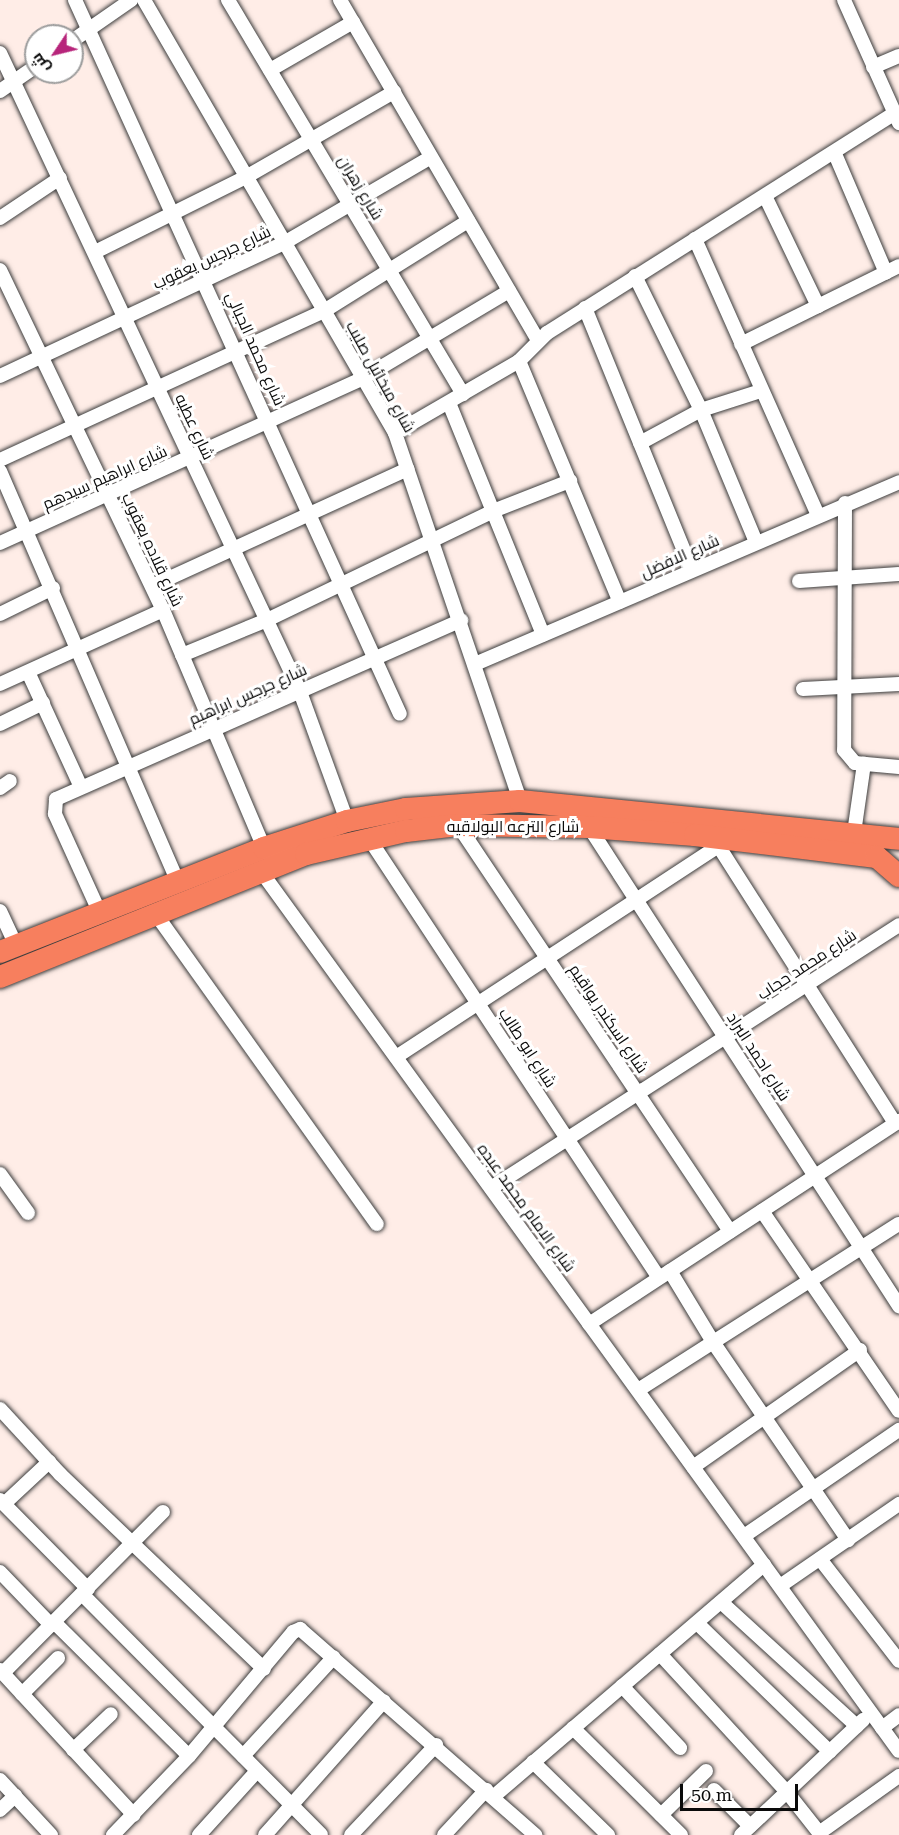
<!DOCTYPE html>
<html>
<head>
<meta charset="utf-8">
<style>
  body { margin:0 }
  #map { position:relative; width:899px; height:1835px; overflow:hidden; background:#ffede7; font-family:"Roboto Serif",Cairo,serif }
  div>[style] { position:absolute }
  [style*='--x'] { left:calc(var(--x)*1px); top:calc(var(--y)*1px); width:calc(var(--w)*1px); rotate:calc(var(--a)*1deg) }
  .roads { filter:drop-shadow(0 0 2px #3d3d3d) drop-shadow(0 0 2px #3d3d3d) }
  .street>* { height:14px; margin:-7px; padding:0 7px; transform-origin:7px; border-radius:7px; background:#fff }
  .primary>* { height:22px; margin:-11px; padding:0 11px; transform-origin:11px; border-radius:11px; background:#f77f5e }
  span { translate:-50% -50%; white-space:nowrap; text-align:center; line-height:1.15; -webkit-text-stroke:6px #fff; paint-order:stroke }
  .street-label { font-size:16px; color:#0a0a0a }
  .north { position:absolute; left:24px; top:24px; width:60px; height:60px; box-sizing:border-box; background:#fff; border:2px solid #9d9d9d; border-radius:50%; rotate:235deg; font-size:16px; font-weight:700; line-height:24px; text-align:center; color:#0a0a0a }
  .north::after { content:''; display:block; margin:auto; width:21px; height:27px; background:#b7257b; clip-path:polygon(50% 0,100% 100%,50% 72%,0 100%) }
  .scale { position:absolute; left:680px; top:1784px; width:118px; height:27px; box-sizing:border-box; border:3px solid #0a0a0a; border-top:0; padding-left:8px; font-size:18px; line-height:21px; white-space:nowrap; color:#0a0a0a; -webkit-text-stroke:4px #fff; paint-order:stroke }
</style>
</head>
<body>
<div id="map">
  <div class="roads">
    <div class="street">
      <div style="--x:75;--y:0;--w:784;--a:65.53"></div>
      <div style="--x:144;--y:0;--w:500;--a:59.9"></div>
      <div style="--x:395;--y:433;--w:389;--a:71.2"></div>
      <div style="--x:228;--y:0;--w:459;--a:59.2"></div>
      <div style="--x:340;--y:0;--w:393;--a:59.8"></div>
      <div style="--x:844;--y:0;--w:135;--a:65.9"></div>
      <div style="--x:72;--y:41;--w:72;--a:-34.8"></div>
      <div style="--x:0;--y:53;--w:703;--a:64.82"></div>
      <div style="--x:299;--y:689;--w:140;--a:70"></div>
      <div style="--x:873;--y:67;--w:28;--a:-23"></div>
      <div style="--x:270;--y:70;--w:96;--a:-30"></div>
      <div style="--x:0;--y:91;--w:44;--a:-34.8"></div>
      <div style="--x:835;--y:154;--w:129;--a:66.8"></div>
      <div style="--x:766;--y:198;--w:120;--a:64.3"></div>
      <div style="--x:0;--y:218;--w:72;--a:-33.7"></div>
      <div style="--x:695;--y:239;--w:302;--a:66"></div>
      <div style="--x:95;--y:252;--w:169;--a:-26.4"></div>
      <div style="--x:246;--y:177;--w:171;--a:-29.9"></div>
      <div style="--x:0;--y:270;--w:377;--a:64.4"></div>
      <div style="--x:163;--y:610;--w:259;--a:67"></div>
      <div style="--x:635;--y:276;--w:149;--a:63.8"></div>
      <div style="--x:701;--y:410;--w:143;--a:67.4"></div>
      <div style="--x:585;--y:308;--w:283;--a:67.8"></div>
      <div style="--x:741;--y:344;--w:176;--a:-26.3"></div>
      <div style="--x:519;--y:361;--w:261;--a:67.3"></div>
      <div style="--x:0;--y:376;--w:314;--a:-25.1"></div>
      <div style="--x:284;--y:243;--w:170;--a:-30.3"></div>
      <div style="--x:449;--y:403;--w:250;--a:67.9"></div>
      <div style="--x:395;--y:433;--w:143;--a:-30.1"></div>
      <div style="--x:519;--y:361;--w:40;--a:-45"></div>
      <div style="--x:547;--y:333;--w:408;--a:-32.3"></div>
      <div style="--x:640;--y:443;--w:69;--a:-28.4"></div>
      <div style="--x:701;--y:410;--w:63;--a:-17.6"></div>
      <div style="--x:0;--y:460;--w:357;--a:-24.7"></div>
      <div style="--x:324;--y:311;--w:170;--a:-32"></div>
      <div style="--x:0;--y:471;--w:446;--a:66.6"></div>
      <div style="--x:845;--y:503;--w:247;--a:90.2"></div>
      <div style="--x:844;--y:750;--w:17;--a:50"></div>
      <div style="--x:855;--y:763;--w:44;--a:5.2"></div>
      <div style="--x:0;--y:543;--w:399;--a:-24.4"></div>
      <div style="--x:363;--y:378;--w:170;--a:-30.8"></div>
      <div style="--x:799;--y:581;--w:100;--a:-4"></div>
      <div style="--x:152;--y:586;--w:281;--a:-24.6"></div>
      <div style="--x:0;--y:614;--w:59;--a:-26.1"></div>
      <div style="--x:182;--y:655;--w:92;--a:-22.4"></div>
      <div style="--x:267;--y:620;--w:251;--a:-25.7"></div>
      <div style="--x:493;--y:511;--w:83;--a:-21.3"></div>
      <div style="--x:475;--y:664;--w:461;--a:-23.2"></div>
      <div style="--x:28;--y:672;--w:127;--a:65.3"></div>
      <div style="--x:0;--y:684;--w:179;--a:-24.4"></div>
      <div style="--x:803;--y:689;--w:96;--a:-3"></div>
      <div style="--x:0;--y:724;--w:48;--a:-26"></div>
      <div style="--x:0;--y:788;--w:12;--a:-35"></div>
      <div style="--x:458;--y:825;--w:489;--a:56.2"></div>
      <div style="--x:589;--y:827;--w:571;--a:57.09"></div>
      <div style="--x:854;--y:833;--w:70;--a:-81.8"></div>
      <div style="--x:368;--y:837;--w:528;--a:56.58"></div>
      <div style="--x:714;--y:839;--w:337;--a:57.5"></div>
      <div style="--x:260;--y:870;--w:1088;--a:54.05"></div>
      <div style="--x:0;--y:911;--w:38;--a:65"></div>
      <div style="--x:99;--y:911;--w:107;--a:-114.4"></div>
      <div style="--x:55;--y:814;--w:15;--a:-86"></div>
      <div style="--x:56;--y:799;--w:443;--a:-23.8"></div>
      <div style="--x:155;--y:913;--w:382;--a:54.5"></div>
      <div style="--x:396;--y:1057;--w:386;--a:-33.2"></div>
      <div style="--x:0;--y:1174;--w:48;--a:54.3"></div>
      <div style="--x:491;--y:1188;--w:485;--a:-32.8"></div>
      <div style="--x:762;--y:1211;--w:242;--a:55.6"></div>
      <div style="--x:670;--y:1271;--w:83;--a:58.8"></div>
      <div style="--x:713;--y:1342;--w:240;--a:55.7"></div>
      <div style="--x:589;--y:1324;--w:371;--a:-33.2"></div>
      <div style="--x:638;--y:1390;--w:309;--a:-32.5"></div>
      <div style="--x:0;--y:1409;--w:88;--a:47.3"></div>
      <div style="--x:60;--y:1474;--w:282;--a:43.7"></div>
      <div style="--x:693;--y:1467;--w:204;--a:-35"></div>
      <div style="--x:0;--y:1500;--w:125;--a:45.3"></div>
      <div style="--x:4;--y:1504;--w:62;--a:-43"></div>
      <div style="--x:744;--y:1536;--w:188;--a:-34.4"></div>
      <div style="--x:820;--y:1559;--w:129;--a:52.2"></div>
      <div style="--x:0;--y:1572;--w:74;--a:46.1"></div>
      <div style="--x:780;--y:1586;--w:145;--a:-34.6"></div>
      <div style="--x:82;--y:1594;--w:339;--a:45.2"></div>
      <div style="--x:721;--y:1602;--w:184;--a:42.4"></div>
      <div style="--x:54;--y:1622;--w:190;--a:44.8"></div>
      <div style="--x:697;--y:1623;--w:185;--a:44.1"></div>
      <div style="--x:660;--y:1654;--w:188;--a:47.4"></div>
      <div style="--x:787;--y:1792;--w:55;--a:51.7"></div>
      <div style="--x:0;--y:1670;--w:197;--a:47.3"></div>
      <div style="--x:3;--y:1673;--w:227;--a:-45.2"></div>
      <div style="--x:622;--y:1686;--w:85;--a:46.9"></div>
      <div style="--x:22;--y:1694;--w:51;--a:-45"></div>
      <div style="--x:573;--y:1728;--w:152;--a:44.7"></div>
      <div style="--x:882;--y:1728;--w:21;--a:-37"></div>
      <div style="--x:73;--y:1750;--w:52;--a:-43.5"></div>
      <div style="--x:243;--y:1756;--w:134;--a:-47.4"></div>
      <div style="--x:533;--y:1762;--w:105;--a:44.2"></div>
      <div style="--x:0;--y:1780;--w:75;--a:47.2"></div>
      <div style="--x:714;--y:1790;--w:51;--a:45"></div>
      <div style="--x:493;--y:1797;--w:357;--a:-40.6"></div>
      <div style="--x:0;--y:1810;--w:21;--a:-43"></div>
      <div style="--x:661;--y:1815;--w:63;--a:-44.4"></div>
      <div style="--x:819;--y:1833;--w:98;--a:-35.5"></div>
      <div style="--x:113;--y:1835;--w:110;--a:-46.1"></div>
      <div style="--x:189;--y:1756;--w:162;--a:-50"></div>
      <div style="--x:293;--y:1632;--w:8;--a:-23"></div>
      <div style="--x:300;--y:1629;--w:313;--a:41.2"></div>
      <div style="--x:199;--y:1835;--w:86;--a:-47.8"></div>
      <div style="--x:265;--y:1835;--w:179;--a:-48.4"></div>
      <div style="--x:351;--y:1835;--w:124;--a:-46.6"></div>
      <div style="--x:444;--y:1835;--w:62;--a:-47"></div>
      <div style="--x:741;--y:1835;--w:168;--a:-43.3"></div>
    </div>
    <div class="primary">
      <div style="--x:0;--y:952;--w:284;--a:-21.5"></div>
      <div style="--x:264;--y:848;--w:87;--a:-18"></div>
      <div style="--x:347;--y:821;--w:60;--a:-11.5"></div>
      <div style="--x:406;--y:809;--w:114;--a:-4"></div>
      <div style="--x:520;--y:801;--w:381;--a:5.7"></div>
      <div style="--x:0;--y:977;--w:330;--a:-21.9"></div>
      <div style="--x:306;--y:854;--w:103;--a:-13"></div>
      <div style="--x:406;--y:831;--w:52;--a:-6.6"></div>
      <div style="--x:458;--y:825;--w:131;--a:0.9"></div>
      <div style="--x:589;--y:827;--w:106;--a:4.3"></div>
      <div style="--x:695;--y:835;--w:183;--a:6.9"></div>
      <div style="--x:877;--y:857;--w:29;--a:41"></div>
    </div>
  </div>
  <div class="street-label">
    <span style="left:360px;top:188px;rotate:59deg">شارع زهران</span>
    <span style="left:212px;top:258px;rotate:-25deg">شارع جرجس يعقوب</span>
    <span style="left:255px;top:349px;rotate:66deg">شارع محمد الجبالي</span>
    <span style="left:380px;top:377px;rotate:61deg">شارع ميخائيل صليب</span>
    <span style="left:194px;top:427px;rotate:65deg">شارع عطيه</span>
    <span style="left:105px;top:478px;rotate:-24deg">شارع ابراهيم سيدهم</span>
    <span style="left:152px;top:550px;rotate:65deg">شارع قلاده يعقوب</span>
    <span style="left:680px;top:557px;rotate:-24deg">شارع الافضل</span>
    <span style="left:248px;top:695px;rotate:-24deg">شارع جرجس ابراهيم</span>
    <span style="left:513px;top:827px">شارع الترعه البولاقيه</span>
    <span style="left:807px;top:965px;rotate:-33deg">شارع محمد حجاب</span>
    <span style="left:608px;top:1019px;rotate:56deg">شارع اسكندر يواقيم</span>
    <span style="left:527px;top:1048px;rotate:57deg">شارع ابو طالب</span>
    <span style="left:758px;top:1057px;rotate:57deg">شارع احمد البراد</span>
    <span style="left:526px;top:1208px;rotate:54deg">شارع الامام محمد عبده</span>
  </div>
  <div class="north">ش</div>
  <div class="scale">50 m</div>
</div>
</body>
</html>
